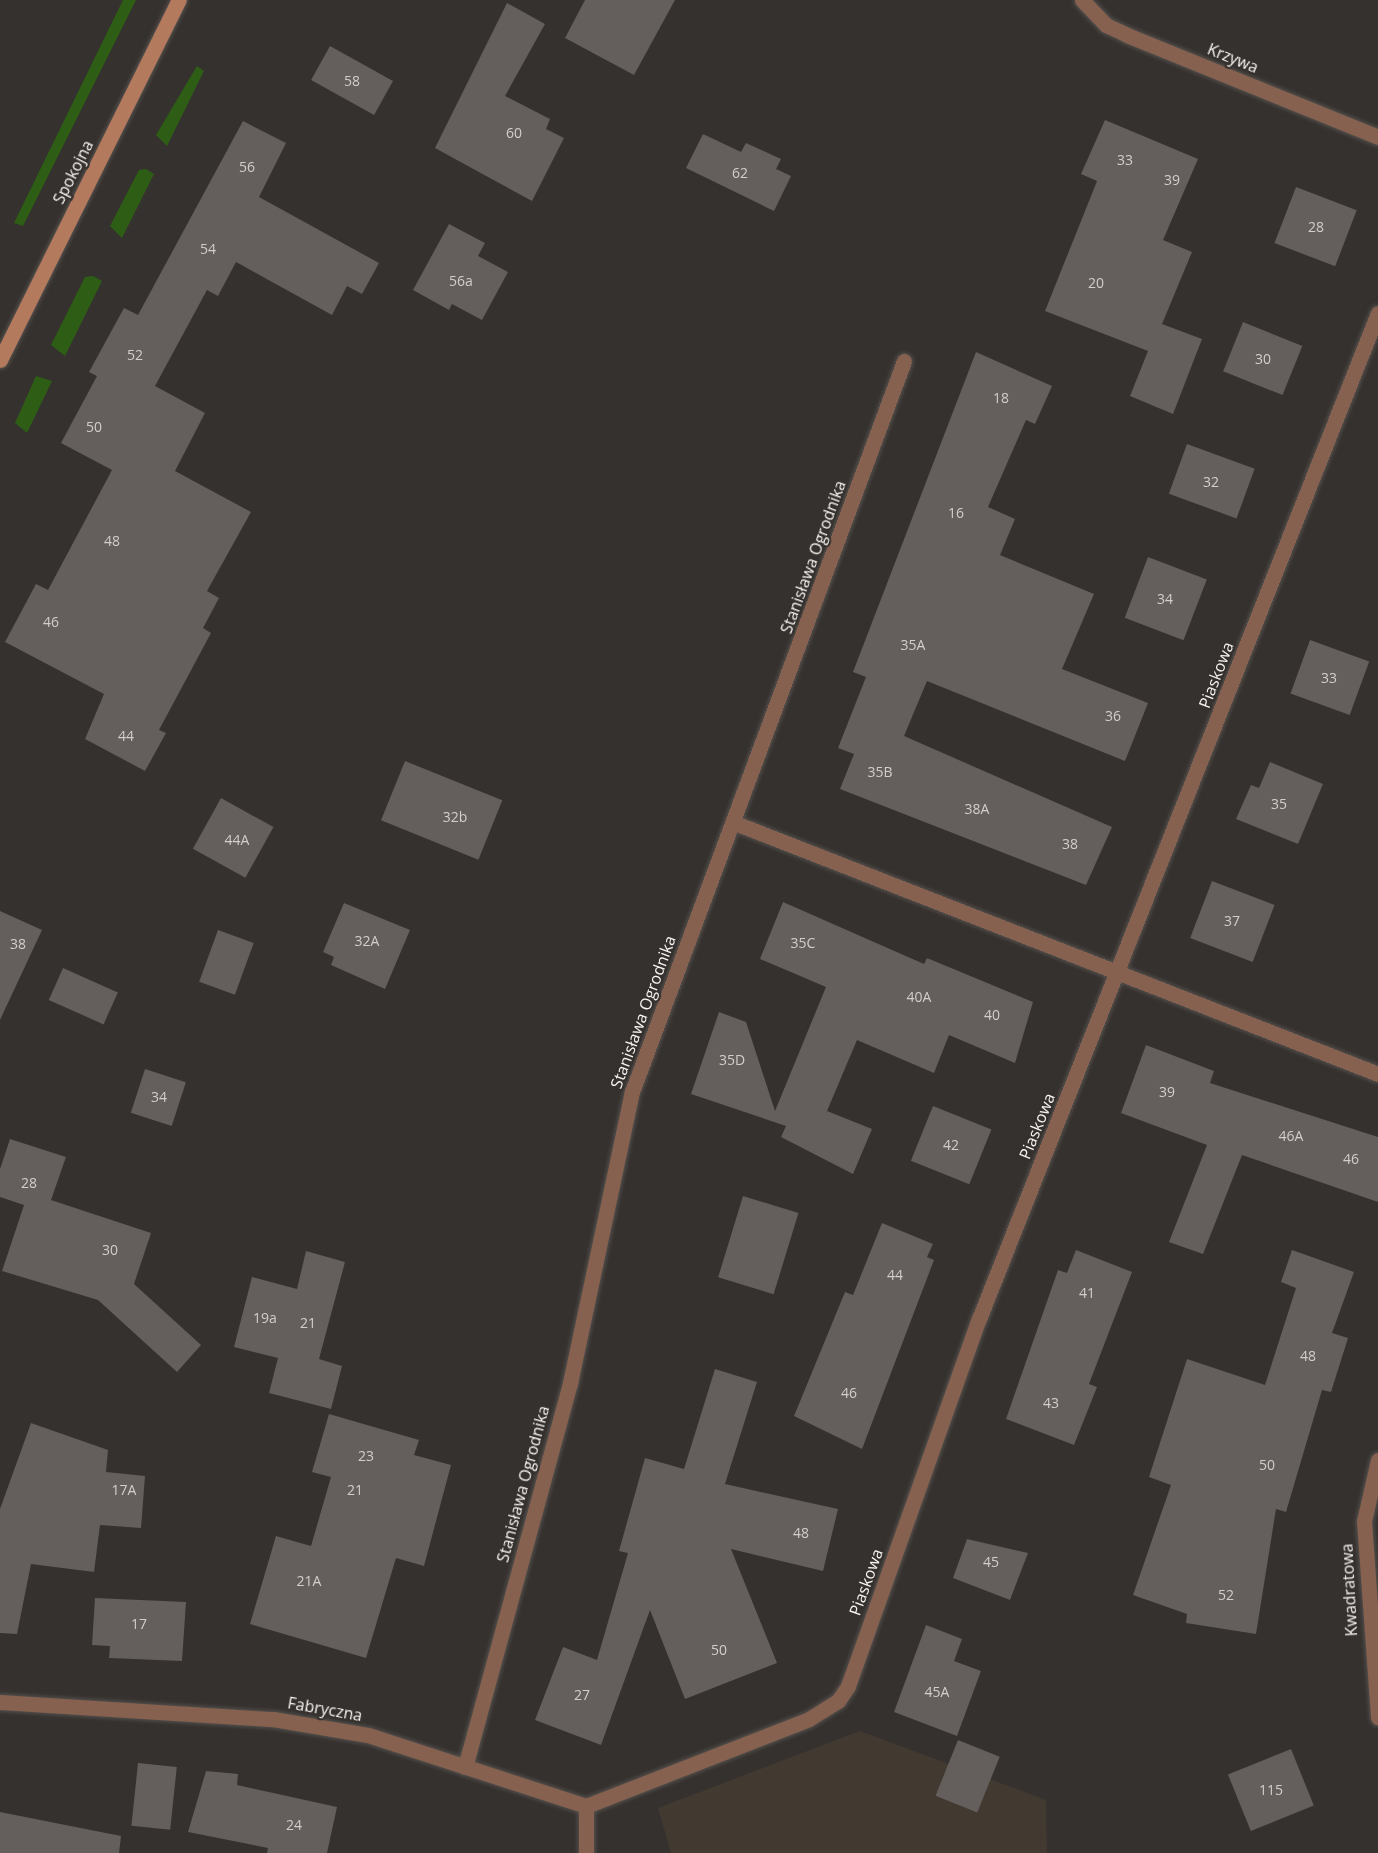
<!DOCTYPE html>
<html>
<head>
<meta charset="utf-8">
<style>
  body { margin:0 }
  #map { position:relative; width:1378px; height:1853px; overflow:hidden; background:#35312e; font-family:"Open Sans",sans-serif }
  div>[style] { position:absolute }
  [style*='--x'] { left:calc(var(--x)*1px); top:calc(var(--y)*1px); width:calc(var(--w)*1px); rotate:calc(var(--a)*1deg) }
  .built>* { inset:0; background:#423931 }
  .green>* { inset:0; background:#2e5e16 }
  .building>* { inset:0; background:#645e5c; transform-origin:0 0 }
  .roads { filter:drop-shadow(0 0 2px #54504d) drop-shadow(0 0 2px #54504d) }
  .street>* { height:15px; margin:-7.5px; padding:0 7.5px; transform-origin:7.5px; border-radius:7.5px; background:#86614f }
  .secondary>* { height:15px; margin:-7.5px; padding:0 7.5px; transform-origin:7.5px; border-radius:7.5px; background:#b47a5e }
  span { translate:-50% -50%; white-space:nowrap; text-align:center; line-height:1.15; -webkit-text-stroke:4.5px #35312e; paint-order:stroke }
  .number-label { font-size:14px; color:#d2cecc }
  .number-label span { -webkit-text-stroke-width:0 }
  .street-label { font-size:16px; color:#f7f4f2 }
</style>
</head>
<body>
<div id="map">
  <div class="built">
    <div style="clip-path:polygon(860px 1731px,1046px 1800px,1047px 1853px,671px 1853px,658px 1808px)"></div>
  </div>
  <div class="green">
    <div style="clip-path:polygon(123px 0,136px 0,23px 226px,14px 223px)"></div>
    <div style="clip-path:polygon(197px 66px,204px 71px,167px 146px,156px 135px)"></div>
    <div style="clip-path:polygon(146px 169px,154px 174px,122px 238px,110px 226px,139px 170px)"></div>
    <div style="clip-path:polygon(93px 276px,102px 281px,65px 356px,51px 345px,85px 277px)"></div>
    <div style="clip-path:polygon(36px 376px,52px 381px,27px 433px,15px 423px)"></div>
  </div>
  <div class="building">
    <div style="clip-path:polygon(585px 0,675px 0,634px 75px,565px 38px)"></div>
    <div style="clip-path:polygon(507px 3px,545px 24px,505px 96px,550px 119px,546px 129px,564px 138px,532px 201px,435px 148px)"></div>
    <div style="left:330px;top:46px;width:72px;height:39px;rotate:29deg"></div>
    <div style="clip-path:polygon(1105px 120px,1198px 159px,1163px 240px,1192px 252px,1162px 324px,1202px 339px,1173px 414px,1130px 396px,1148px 351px,1045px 311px,1097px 181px,1081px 174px)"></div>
    <div style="clip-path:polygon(243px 121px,286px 143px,259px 197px,379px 263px,362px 294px,347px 286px,332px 315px,236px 262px,218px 296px,207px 290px,155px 386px,205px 413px,175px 471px,251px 512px,207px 591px,219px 598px,203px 628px,211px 633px,159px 730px,166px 733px,145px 771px,85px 739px,104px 694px,5px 642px,36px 584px,48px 590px,112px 470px,61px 443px,97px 376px,89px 372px,124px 308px,138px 315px)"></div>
    <div style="clip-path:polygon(703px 134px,741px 152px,746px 143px,781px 159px,776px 169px,791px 176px,774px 211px,686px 168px)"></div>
    <div style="left:1296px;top:187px;width:65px;height:60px;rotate:21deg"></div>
    <div style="clip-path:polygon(449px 224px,485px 243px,478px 256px,508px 272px,482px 320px,452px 304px,449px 310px,413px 290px)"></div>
    <div style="left:1243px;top:322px;width:64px;height:53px;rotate:22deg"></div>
    <div style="clip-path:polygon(976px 352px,1052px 386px,1035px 424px,1026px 420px,988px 507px,1015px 519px,1000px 555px,1094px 594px,1062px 669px,1148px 703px,1125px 761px,927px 681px,904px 736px,1112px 827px,1086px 885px,840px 789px,854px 754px,838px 748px,866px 677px,853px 672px)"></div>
    <div style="left:1187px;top:444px;width:72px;height:53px;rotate:20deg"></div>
    <div style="left:1148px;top:557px;width:63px;height:65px;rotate:21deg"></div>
    <div style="left:1310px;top:640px;width:63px;height:57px;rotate:20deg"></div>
    <div style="left:405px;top:761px;width:105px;height:64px;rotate:22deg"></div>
    <div style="clip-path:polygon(1270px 762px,1323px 784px,1298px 844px,1236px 819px,1251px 785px,1259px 788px)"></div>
    <div style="left:221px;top:798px;width:60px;height:58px;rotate:29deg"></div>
    <div style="left:1212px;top:881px;width:67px;height:61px;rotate:21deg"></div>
    <div style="clip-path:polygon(783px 902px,924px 964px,927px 958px,1033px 1002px,1015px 1063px,949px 1035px,934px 1073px,857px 1040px,827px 1111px,872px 1129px,853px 1174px,781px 1137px,786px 1126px,691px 1094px,719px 1012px,746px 1022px,775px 1111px,826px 987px,760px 959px)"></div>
    <div style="clip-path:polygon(344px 903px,410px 930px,385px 989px,331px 965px,334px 957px,323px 952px)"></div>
    <div style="clip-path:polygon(0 911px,42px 930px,0 1020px)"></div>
    <div style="left:218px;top:930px;width:38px;height:55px;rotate:20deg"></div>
    <div style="left:63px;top:968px;width:60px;height:35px;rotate:24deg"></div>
    <div style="clip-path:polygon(1146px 1045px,1214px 1071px,1210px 1083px,1378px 1137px,1378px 1202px,1242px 1155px,1203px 1254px,1169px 1242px,1207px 1145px,1121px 1113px)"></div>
    <div style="left:145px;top:1069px;width:43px;height:46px;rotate:18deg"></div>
    <div style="left:933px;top:1106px;width:63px;height:59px;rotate:22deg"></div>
    <div style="clip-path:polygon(10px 1139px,66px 1157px,51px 1200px,151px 1233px,134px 1284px,201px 1345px,177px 1372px,98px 1300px,2px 1271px,24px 1205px,0 1197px,0 1169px)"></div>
    <div style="left:743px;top:1196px;width:58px;height:85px;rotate:17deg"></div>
    <div style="clip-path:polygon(882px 1223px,933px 1244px,927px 1257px,934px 1260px,862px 1449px,794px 1416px,845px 1292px,853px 1295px)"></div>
    <div style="clip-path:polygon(1076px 1250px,1132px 1272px,1089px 1384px,1097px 1387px,1074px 1445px,1006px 1419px,1058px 1270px,1067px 1273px)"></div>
    <div style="clip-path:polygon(1292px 1250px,1354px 1272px,1332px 1333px,1348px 1338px,1331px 1392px,1322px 1390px,1286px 1512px,1276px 1509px,1256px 1634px,1186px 1623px,1187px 1614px,1133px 1595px,1171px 1485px,1149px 1477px,1187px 1359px,1265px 1385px,1296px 1288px,1281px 1282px)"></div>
    <div style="clip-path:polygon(306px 1251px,345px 1262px,319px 1359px,342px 1366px,331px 1409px,269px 1393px,278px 1358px,234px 1347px,252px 1277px,297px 1289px)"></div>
    <div style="clip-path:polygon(715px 1369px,757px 1382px,725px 1484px,838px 1509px,823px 1571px,731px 1549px,777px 1663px,685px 1699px,650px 1610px,601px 1745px,535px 1720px,563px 1647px,597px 1660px,628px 1553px,619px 1551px,645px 1458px,684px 1469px)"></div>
    <div style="clip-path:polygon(329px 1414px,419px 1440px,414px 1455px,451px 1465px,424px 1566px,396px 1558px,366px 1658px,250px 1624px,276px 1536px,311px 1546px,331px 1477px,312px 1472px)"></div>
    <div style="clip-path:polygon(31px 1423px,108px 1450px,106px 1472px,145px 1476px,141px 1528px,100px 1525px,94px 1572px,31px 1564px,17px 1634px,0 1633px,0 1509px)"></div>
    <div style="clip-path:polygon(967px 1539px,1028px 1553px,1010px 1600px,953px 1578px)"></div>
    <div style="clip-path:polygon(95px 1598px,186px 1602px,182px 1661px,109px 1658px,110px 1646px,92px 1645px)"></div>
    <div style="clip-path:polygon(926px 1625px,962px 1639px,954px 1661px,981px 1671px,957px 1736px,894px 1712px)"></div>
    <div style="left:958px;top:1740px;width:45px;height:60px;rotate:22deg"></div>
    <div style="left:1291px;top:1749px;width:61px;height:68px;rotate:68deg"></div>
    <div style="left:138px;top:1763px;width:39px;height:63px;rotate:6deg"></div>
    <div style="clip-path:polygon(206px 1771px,238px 1774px,237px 1785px,337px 1807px,327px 1853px,267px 1853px,268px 1848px,188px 1832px)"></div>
    <div style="clip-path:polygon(0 1812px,121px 1836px,119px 1853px,0 1853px)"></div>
  </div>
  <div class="roads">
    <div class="street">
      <div style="--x:1082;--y:0;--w:35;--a:46"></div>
      <div style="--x:1106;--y:25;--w:23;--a:25"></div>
      <div style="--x:1127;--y:35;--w:271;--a:22.1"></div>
      <div style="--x:735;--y:823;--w:690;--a:21.32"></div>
      <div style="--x:1378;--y:1460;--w:63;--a:102.9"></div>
      <div style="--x:1364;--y:1521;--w:197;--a:85.9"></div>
      <div style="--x:0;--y:1702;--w:274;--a:3.6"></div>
      <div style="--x:273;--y:1719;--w:96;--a:9.6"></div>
      <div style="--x:368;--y:1735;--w:229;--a:18"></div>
      <div style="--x:586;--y:1806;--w:47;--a:90"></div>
      <div style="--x:465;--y:1767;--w:398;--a:-74.7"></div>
      <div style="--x:570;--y:1383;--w:298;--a:-78"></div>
      <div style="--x:632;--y:1092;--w:780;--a:-69.59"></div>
      <div style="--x:586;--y:1806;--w:239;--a:-21.3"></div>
      <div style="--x:809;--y:1719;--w:34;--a:-32"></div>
      <div style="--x:838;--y:1701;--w:18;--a:-56"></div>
      <div style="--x:848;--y:1686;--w:390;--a:-70.4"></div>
      <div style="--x:979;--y:1319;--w:1082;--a:-68.37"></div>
    </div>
    <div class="secondary">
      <div style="--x:0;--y:360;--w:402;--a:-63.6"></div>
    </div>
  </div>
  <div class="number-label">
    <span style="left:352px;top:81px">58</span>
    <span style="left:514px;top:133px">60</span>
    <span style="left:1125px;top:160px">33</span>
    <span style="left:247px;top:167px">56</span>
    <span style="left:740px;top:173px">62</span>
    <span style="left:1172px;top:180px">39</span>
    <span style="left:1316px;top:227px">28</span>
    <span style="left:208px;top:249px">54</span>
    <span style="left:461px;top:281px">56a</span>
    <span style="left:1096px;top:283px">20</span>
    <span style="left:135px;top:355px">52</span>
    <span style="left:1263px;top:359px">30</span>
    <span style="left:1001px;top:398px">18</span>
    <span style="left:94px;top:427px">50</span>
    <span style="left:1211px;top:482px">32</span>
    <span style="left:956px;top:513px">16</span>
    <span style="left:112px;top:541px">48</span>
    <span style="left:1165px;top:599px">34</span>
    <span style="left:51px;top:622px">46</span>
    <span style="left:913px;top:645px">35A</span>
    <span style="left:1329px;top:678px">33</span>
    <span style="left:1113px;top:716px">36</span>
    <span style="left:126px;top:736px">44</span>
    <span style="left:880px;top:772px">35B</span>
    <span style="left:1279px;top:804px">35</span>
    <span style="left:977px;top:809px">38A</span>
    <span style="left:455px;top:817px">32b</span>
    <span style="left:237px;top:840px">44A</span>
    <span style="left:1070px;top:844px">38</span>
    <span style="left:1232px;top:921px">37</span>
    <span style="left:367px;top:941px">32A</span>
    <span style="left:803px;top:943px">35C</span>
    <span style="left:18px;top:944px">38</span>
    <span style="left:919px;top:997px">40A</span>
    <span style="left:992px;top:1015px">40</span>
    <span style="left:732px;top:1060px">35D</span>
    <span style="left:1167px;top:1092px">39</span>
    <span style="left:159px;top:1097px">34</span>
    <span style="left:1291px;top:1136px">46A</span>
    <span style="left:951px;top:1145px">42</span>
    <span style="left:1351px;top:1159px">46</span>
    <span style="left:29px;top:1183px">28</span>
    <span style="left:110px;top:1250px">30</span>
    <span style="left:895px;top:1275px">44</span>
    <span style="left:1087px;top:1293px">41</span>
    <span style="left:265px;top:1318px">19a</span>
    <span style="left:308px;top:1323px">21</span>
    <span style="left:1308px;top:1356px">48</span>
    <span style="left:849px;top:1393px">46</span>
    <span style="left:1051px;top:1403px">43</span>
    <span style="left:366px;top:1456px">23</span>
    <span style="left:1267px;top:1465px">50</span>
    <span style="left:124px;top:1490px">17A</span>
    <span style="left:355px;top:1490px">21</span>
    <span style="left:801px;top:1533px">48</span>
    <span style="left:991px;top:1562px">45</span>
    <span style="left:309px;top:1581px">21A</span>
    <span style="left:1226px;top:1595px">52</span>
    <span style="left:139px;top:1624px">17</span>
    <span style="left:719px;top:1650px">50</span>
    <span style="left:937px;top:1692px">45A</span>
    <span style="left:582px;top:1695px">27</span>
    <span style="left:1271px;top:1790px">115</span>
    <span style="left:294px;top:1825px">24</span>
  </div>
  <div class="street-label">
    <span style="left:1233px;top:58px;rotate:22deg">Krzywa</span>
    <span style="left:73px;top:172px;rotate:-63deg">Spokojna</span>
    <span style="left:813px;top:557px;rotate:-70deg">Stanisława Ogrodnika</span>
    <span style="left:1216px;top:675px;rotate:-69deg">Piaskowa</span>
    <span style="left:643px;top:1012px;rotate:-70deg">Stanisława Ogrodnika</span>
    <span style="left:1037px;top:1126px;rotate:-68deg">Piaskowa</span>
    <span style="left:523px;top:1484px;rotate:-75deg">Stanisława Ogrodnika</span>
    <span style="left:866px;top:1582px;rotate:-70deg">Piaskowa</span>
    <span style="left:1349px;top:1590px;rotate:-93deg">Kwadratowa</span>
    <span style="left:325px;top:1709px;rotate:10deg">Fabryczna</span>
  </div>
</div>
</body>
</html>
